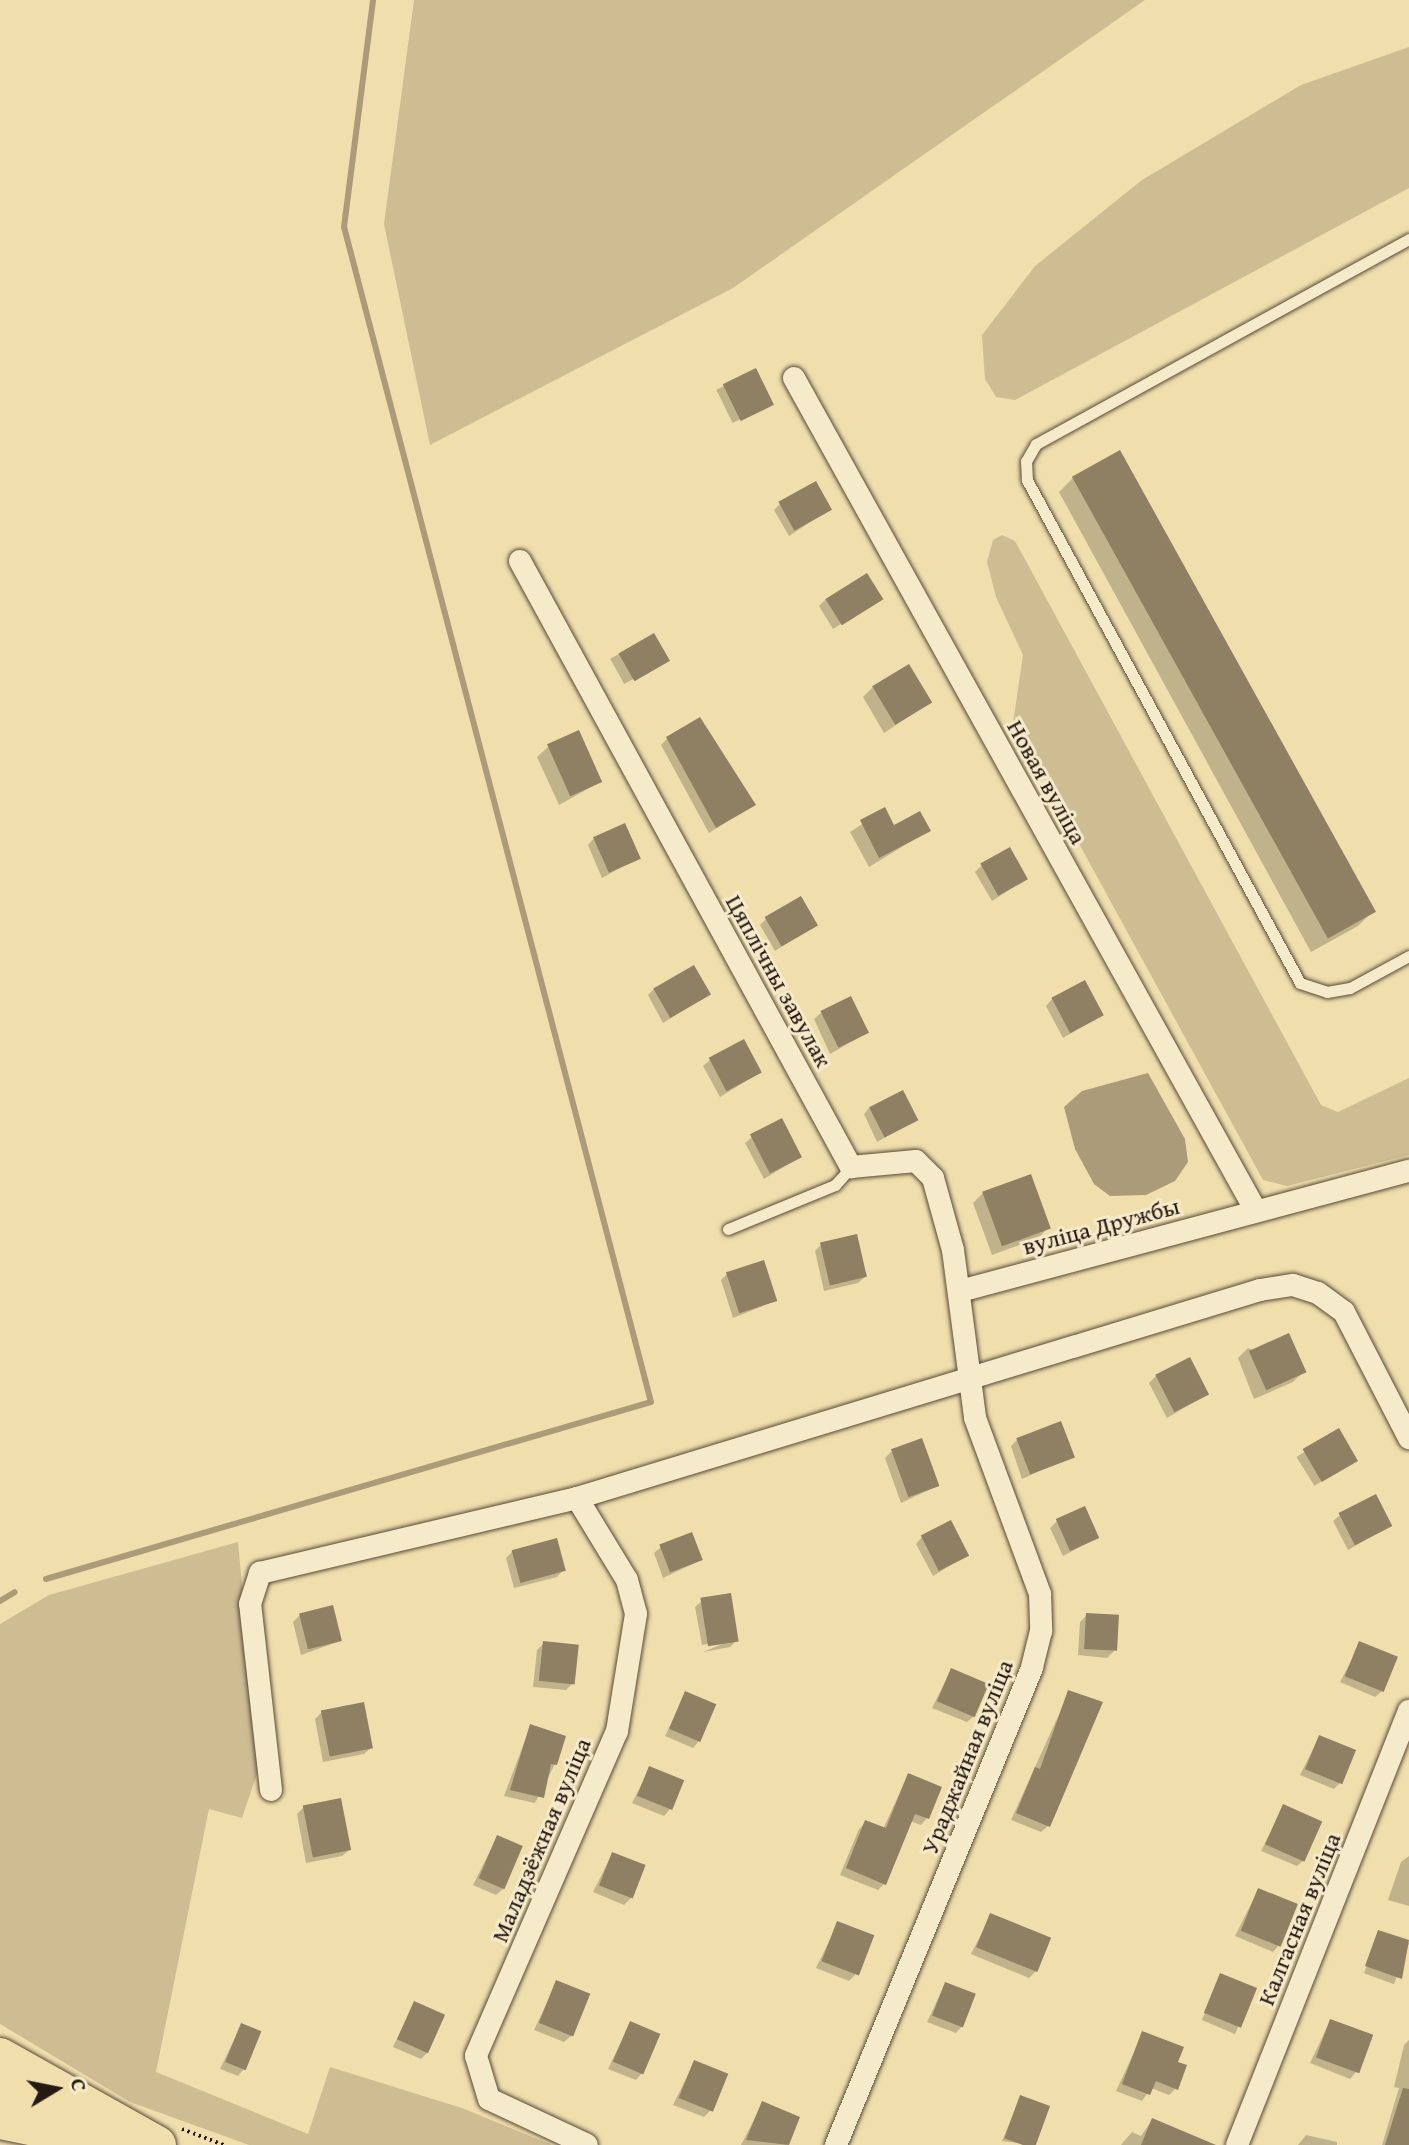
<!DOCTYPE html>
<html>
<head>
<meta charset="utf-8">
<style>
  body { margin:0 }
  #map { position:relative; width:1409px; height:2145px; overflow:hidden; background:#f0dfad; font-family:"Gentium Book Plus",serif }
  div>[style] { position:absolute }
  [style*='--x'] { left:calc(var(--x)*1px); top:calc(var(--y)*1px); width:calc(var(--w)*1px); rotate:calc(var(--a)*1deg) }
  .green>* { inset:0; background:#cebd93 }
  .water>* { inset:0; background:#ab9b78 }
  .shadow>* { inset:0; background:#0003; transform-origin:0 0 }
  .stream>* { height:6px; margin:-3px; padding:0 3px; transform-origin:3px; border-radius:3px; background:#ab9b78 }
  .building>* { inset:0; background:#8f7f63; transform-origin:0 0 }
  .path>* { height:4px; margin-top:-2px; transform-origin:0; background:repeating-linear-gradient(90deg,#261812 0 2px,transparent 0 6px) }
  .roads { filter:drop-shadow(0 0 2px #584a39) drop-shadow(0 0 2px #584a39) }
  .service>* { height:11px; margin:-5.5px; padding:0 5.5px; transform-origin:5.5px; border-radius:5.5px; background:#f5eaca }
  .minor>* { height:22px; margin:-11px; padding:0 11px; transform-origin:11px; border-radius:11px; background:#f5eaca }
  .trunk>* { height:38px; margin:-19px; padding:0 19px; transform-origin:19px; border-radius:19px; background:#f0dfad }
  span { translate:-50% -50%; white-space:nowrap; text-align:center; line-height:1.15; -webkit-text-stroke:6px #f5eaca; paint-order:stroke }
  .street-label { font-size:24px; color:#261812 }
  .north { position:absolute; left:16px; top:2049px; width:80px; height:80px; -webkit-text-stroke:6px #f5eaca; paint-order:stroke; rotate:80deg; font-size:22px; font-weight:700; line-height:32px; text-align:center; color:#261812 }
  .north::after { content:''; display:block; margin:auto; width:28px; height:36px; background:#261812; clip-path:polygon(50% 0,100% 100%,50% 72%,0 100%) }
</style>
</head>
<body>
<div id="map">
  <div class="green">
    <div style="clip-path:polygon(414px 0,1145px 0,733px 288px,430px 445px,384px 224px)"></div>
    <div style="clip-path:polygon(1409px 47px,1409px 188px,1015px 400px,996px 397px,985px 379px,982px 335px,1035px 266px,1142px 180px,1301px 85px)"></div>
    <div style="clip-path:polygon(1002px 535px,1015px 541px,1321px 1105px,1338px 1112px,1409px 1078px,1409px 1155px,1287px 1186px,1263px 1180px,1013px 723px,1023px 655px,996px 597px,987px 562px,993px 540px)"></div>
    <div style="clip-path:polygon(238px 1542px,259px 1768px,242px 1818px,209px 1809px,156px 2072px,308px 2134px,330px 2067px,462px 2108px,552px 2145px,249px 2145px,130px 2102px,0 2024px,0 1624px,49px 1595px)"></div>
  </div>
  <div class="water">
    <div style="clip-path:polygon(1148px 1073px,1185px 1139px,1188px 1162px,1175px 1181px,1146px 1195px,1110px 1196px,1094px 1184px,1075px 1149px,1064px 1107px,1082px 1091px)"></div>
  </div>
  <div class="shadow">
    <div style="left:755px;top:371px;width:37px;height:43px;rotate:64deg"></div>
    <div style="clip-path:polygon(1073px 478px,1372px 912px,1358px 926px,1311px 952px,1059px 492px)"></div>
    <div style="clip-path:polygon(781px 503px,830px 509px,789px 536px,774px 510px)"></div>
    <div style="clip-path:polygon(826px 599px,880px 599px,833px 629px,819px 606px)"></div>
    <div style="left:653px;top:635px;width:29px;height:49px;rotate:61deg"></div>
    <div style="clip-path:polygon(873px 687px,929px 703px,884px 733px,863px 697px)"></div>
    <div style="clip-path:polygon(668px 738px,753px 805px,709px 833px,661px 745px)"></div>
    <div style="clip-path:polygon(548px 747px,600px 782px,559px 805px,537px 757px)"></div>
    <div style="clip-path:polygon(884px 810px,894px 827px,928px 831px,869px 867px,850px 832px)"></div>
    <div style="clip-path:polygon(594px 838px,638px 858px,602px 878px,588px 845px)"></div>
    <div style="clip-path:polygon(982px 865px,1026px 879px,992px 901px,975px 872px)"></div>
    <div style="clip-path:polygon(767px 918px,815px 924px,775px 951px,760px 925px)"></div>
    <div style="clip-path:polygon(654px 989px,708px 995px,663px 1023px,648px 995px)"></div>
    <div style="clip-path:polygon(1052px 999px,1101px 1015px,1063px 1038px,1046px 1006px)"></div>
    <div style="clip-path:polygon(821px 1013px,867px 1033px,830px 1054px,814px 1019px)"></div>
    <div style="clip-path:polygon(710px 1060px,759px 1073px,720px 1097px,703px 1066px)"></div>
    <div style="clip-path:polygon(870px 1107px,916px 1120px,877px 1142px,864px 1114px)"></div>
    <div style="clip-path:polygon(752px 1137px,800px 1157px,764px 1179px,745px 1143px)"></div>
    <div style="clip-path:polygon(983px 1193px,1049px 1227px,1038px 1238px,992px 1255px,973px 1203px)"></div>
    <div style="clip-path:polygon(821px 1245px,865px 1277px,858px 1283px,824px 1291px,815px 1251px)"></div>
    <div style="clip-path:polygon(727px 1274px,775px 1301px,733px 1318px,721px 1280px)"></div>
    <div style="clip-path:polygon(1248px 1348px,1303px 1372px,1293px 1382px,1254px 1399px,1238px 1358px)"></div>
    <div style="clip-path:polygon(1156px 1376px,1206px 1395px,1167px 1418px,1149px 1383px)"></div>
    <div style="left:1338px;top:1431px;width:34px;height:49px;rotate:58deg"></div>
    <div style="clip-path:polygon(1017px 1440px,1072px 1456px,1022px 1479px,1011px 1446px)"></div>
    <div style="clip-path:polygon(892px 1451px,937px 1486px,901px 1503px,885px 1458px)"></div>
    <div style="clip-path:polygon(1340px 1515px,1390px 1526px,1348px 1550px,1333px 1521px)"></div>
    <div style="clip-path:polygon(1057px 1521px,1097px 1538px,1063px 1556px,1050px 1528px)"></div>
    <div style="clip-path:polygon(922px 1537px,967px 1555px,933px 1576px,916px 1544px)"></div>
    <div style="clip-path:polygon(661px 1547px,701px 1560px,663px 1578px,654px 1553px)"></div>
    <div style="clip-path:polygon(513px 1551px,563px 1570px,557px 1577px,514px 1588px,506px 1558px)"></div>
    <div style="clip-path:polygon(702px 1601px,737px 1640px,730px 1647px,703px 1652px,732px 1640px,702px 1645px,695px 1607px)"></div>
    <div style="clip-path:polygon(300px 1615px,340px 1641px,301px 1655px,293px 1622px)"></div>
    <div style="clip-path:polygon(1087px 1615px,1114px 1651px,1107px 1658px,1078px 1655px,1080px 1622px)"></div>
    <div style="clip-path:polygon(544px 1643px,572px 1684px,566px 1690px,533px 1687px,537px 1650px)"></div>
    <div style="clip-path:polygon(1360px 1644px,1382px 1691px,1375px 1697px,1340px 1682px)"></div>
    <div style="clip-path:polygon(951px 1670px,974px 1716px,967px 1722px,932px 1708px)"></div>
    <div style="clip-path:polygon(1069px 1692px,1048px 1826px,1041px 1832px,1011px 1820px)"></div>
    <div style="clip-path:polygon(686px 1694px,699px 1741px,693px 1748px,665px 1736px)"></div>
    <div style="clip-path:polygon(322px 1712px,371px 1748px,364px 1754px,323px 1762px,315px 1719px)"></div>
    <div style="clip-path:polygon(530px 1727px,555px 1764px,535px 1803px,504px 1796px)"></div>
    <div style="clip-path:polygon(1319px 1737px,1340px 1783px,1334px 1789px,1300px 1775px)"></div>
    <div style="clip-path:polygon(650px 1768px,670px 1809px,664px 1816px,632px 1803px)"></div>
    <div style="clip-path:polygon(908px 1775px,927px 1818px,921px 1825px,910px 1821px,885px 1883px,878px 1890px,840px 1875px,859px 1829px,866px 1822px,883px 1829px)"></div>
    <div style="clip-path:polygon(304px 1807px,349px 1850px,342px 1856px,306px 1863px,297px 1814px)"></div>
    <div style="clip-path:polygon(1283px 1807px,1304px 1860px,1297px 1866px,1261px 1851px)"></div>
    <div style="clip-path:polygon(497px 1837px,503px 1889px,496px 1895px,473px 1885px)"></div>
    <div style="clip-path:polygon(612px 1854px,631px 1898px,624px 1905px,593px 1892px)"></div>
    <div style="clip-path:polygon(1409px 1856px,1409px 1906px,1388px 1900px,1401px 1862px)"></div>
    <div style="clip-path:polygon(1258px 1890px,1279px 1945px,1273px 1952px,1235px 1936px)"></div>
    <div style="clip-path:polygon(991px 1915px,1036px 1971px,1029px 1978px,971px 1954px)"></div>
    <div style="clip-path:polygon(838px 1923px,855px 1975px,849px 1981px,816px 1968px)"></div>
    <div style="left:1379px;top:1932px;width:32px;height:44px;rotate:20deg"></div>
    <div style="left:1221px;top:1975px;width:36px;height:49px;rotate:23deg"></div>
    <div style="clip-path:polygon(557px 1982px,571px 2036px,564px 2042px,534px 2030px)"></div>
    <div style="clip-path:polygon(945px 1984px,962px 2026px,956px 2033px,927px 2022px)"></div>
    <div style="clip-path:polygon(414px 2004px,428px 2052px,421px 2059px,393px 2047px)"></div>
    <div style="clip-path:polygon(1330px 2021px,1356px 2072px,1350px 2079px,1310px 2063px)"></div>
    <div style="clip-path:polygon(630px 2023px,642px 2073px,636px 2080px,608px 2069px)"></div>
    <div style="clip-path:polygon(241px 2025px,244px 2069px,238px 2076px,220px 2069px)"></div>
    <div style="clip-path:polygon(1143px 2033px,1175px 2063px,1176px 2088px,1169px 2095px,1151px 2088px,1142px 2101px,1116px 2091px)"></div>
    <div style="clip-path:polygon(1409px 2040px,1409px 2145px,1382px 2145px,1399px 2088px,1394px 2087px,1404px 2045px)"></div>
    <div style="clip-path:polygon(694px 2062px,711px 2110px,704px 2117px,673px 2105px)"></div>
    <div style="clip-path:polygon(1020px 2098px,1047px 2108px,1033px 2145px,1002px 2141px)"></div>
    <div style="clip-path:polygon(762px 2104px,797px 2118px,787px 2145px,741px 2145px)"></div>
    <div style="clip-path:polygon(1152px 2120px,1207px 2145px,1121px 2145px,1132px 2132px,1141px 2136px)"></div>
    <div style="clip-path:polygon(1306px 2135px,1337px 2142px,1337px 2145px,1298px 2145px)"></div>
  </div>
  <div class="stream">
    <div style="--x:46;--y:1579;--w:630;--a:-16.31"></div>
    <div style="--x:651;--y:1402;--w:1214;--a:-104.64"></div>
    <div style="--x:344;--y:227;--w:229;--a:-82.7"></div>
    <div style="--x:0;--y:1601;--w:17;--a:-31"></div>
  </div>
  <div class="building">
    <div style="left:756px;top:368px;width:41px;height:37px;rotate:64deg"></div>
    <div style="left:1120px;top:450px;width:528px;height:55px;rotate:61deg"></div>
    <div style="left:816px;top:481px;width:33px;height:43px;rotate:61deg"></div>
    <div style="left:867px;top:573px;width:31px;height:49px;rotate:58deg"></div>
    <div style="left:654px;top:633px;width:32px;height:41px;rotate:60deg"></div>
    <div style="left:909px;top:664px;width:45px;height:43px;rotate:59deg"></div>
    <div style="clip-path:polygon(700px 717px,756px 805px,716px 828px,666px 737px)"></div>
    <div style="left:579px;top:730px;width:57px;height:35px;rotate:66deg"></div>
    <div style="clip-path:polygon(885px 807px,894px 825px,920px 811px,931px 831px,879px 858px,860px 820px)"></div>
    <div style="left:625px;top:823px;width:39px;height:35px;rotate:66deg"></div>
    <div style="left:1010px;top:847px;width:37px;height:34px;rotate:61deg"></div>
    <div style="left:801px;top:896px;width:34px;height:42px;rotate:60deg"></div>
    <div style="left:694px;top:965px;width:34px;height:47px;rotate:60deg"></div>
    <div style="left:1085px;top:980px;width:40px;height:38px;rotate:62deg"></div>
    <div style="left:851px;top:996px;width:41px;height:34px;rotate:64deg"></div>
    <div style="left:744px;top:1039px;width:38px;height:40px;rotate:62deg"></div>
    <div style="left:903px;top:1090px;width:34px;height:38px;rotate:63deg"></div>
    <div style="left:782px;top:1118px;width:44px;height:36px;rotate:63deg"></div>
    <div style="left:1031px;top:1174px;width:58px;height:52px;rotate:70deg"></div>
    <div style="left:857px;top:1234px;width:44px;height:38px;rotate:77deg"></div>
    <div style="left:764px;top:1260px;width:43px;height:40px;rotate:72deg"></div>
    <div style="left:1289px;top:1333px;width:43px;height:44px;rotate:66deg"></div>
    <div style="left:1190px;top:1357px;width:42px;height:39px;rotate:63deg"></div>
    <div style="left:1061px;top:1421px;width:39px;height:48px;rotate:69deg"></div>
    <div style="left:1339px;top:1428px;width:38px;height:42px;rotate:60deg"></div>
    <div style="left:922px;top:1438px;width:51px;height:33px;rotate:70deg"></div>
    <div style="left:1376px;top:1494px;width:36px;height:42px;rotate:63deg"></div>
    <div style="left:1085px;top:1506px;width:35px;height:32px;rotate:66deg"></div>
    <div style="left:951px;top:1520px;width:40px;height:34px;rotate:63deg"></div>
    <div style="left:692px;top:1532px;width:30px;height:35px;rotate:69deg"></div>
    <div style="left:557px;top:1538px;width:34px;height:47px;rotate:75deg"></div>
    <div style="left:731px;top:1593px;width:49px;height:31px;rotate:81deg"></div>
    <div style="left:333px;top:1605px;width:37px;height:35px;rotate:76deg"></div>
    <div style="left:1086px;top:1613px;width:33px;height:36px;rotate:3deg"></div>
    <div style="left:543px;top:1641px;width:36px;height:40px;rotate:6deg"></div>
    <div style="left:1359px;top:1641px;width:42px;height:38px;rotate:22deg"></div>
    <div style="left:951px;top:1668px;width:41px;height:36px;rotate:23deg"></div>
    <div style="clip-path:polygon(1068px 1690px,1103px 1702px,1050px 1827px,1016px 1813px,1035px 1767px,1040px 1769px)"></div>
    <div style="left:685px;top:1691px;width:34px;height:41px;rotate:23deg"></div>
    <div style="left:364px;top:1702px;width:47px;height:44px;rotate:79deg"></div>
    <div style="clip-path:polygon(530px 1724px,566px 1736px,557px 1765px,551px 1764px,544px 1798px,510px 1790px)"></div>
    <div style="left:1319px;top:1735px;width:40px;height:37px;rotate:22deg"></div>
    <div style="left:649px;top:1766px;width:38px;height:32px;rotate:22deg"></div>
    <div style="clip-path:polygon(908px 1773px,942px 1787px,929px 1819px,915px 1814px,886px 1885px,846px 1868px,865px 1820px,886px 1828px)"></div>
    <div style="left:341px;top:1798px;width:53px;height:39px;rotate:79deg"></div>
    <div style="left:1283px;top:1804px;width:43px;height:44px;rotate:24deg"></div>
    <div style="left:497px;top:1835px;width:28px;height:47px;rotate:23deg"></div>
    <div style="left:612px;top:1852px;width:36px;height:36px;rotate:21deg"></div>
    <div style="left:1258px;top:1888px;width:43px;height:46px;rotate:22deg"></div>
    <div style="left:990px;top:1913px;width:66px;height:37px;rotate:22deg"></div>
    <div style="left:837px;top:1921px;width:40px;height:43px;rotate:21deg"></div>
    <div style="clip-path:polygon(1378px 1930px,1409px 1940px,1402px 1979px,1365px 1966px)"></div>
    <div style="left:1220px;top:1973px;width:40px;height:43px;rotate:22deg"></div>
    <div style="left:556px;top:1980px;width:37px;height:46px;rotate:22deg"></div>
    <div style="left:945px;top:1982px;width:33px;height:36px;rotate:21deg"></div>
    <div style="left:414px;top:2001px;width:34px;height:42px;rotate:24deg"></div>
    <div style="left:1330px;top:2019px;width:46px;height:41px;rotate:20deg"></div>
    <div style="left:630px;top:2021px;width:33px;height:44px;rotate:23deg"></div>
    <div style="left:241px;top:2023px;width:22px;height:42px;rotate:22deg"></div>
    <div style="clip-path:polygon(1142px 2031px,1184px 2047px,1178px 2062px,1187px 2065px,1178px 2090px,1156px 2081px,1150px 2095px,1122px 2084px)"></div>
    <div style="left:694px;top:2060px;width:37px;height:41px;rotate:22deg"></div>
    <div style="clip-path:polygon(1403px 2088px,1409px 2089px,1409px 2145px,1385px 2145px)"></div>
    <div style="left:1020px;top:2095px;width:32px;height:46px;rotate:20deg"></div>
    <div style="clip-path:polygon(762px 2101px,800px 2117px,789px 2145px,746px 2140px)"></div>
    <div style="clip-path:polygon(1152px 2118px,1216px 2145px,1141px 2145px)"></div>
  </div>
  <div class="path">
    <div style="--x:182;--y:2129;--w:45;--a:20.9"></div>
  </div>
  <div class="roads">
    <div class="service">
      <div style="--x:1409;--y:239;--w:426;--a:151.2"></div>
      <div style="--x:1036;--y:444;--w:20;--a:120"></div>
      <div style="--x:1026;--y:461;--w:19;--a:87"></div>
      <div style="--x:1027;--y:480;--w:572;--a:61.51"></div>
      <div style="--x:1300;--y:983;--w:28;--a:18"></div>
      <div style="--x:1327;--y:992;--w:23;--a:-10"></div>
      <div style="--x:1350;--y:988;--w:67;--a:-28.5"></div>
      <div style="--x:728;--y:1229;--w:116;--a:-22.4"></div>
      <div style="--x:835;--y:1185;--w:24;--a:-48"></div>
    </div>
    <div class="minor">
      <div style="--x:794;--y:378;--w:953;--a:60.99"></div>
      <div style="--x:520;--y:561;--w:691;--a:61.36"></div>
      <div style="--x:851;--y:1167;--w:65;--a:-5.3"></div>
      <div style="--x:916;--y:1161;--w:24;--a:45"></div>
      <div style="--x:933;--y:1178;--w:75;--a:74.5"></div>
      <div style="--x:953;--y:1250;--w:169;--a:82.5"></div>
      <div style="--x:975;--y:1418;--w:188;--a:69.7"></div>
      <div style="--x:1040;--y:1594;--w:37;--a:88"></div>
      <div style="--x:1041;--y:1631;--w:38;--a:104"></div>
      <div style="--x:1032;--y:1668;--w:516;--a:112.34"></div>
      <div style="--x:960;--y:1291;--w:465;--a:-15"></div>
      <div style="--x:577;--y:1498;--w:96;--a:58.6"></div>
      <div style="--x:627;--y:1580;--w:35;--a:75"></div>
      <div style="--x:636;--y:1614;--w:119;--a:99.2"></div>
      <div style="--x:617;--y:1731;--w:354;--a:113.5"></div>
      <div style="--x:476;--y:2056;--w:45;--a:73.2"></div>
      <div style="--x:489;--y:2099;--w:108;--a:25.1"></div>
      <div style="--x:271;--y:1790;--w:187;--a:-96.4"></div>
      <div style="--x:250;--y:1604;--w:33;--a:-72"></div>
      <div style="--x:260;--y:1573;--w:326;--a:-13.3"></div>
      <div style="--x:577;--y:1498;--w:714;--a:-16.94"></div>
      <div style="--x:1260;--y:1290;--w:33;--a:-9"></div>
      <div style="--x:1293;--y:1285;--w:26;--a:18"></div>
      <div style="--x:1318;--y:1293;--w:32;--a:36"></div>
      <div style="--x:1344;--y:1312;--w:142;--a:62.7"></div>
      <div style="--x:1237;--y:2145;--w:467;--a:-68.4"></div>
    </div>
    <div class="trunk">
      <div style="--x:0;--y:2057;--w:180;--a:29.3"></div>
      <div style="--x:0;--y:2089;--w:61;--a:21.1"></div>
      <div style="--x:0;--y:2120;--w:126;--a:11.5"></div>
    </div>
  </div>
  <div class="street-label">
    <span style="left:1047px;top:782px;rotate:61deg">Новая вуліца</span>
    <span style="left:779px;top:981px;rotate:61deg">Цяплічны завулак</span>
    <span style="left:1101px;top:1226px;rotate:-15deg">вуліца Дружбы</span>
    <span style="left:967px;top:1757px;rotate:-68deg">Ураджайная вуліца</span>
    <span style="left:541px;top:1840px;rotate:-67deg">Маладзёжная вуліца</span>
    <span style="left:1299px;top:1919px;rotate:-68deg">Калгасная вуліца</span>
  </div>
  <div class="north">С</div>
</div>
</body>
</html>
